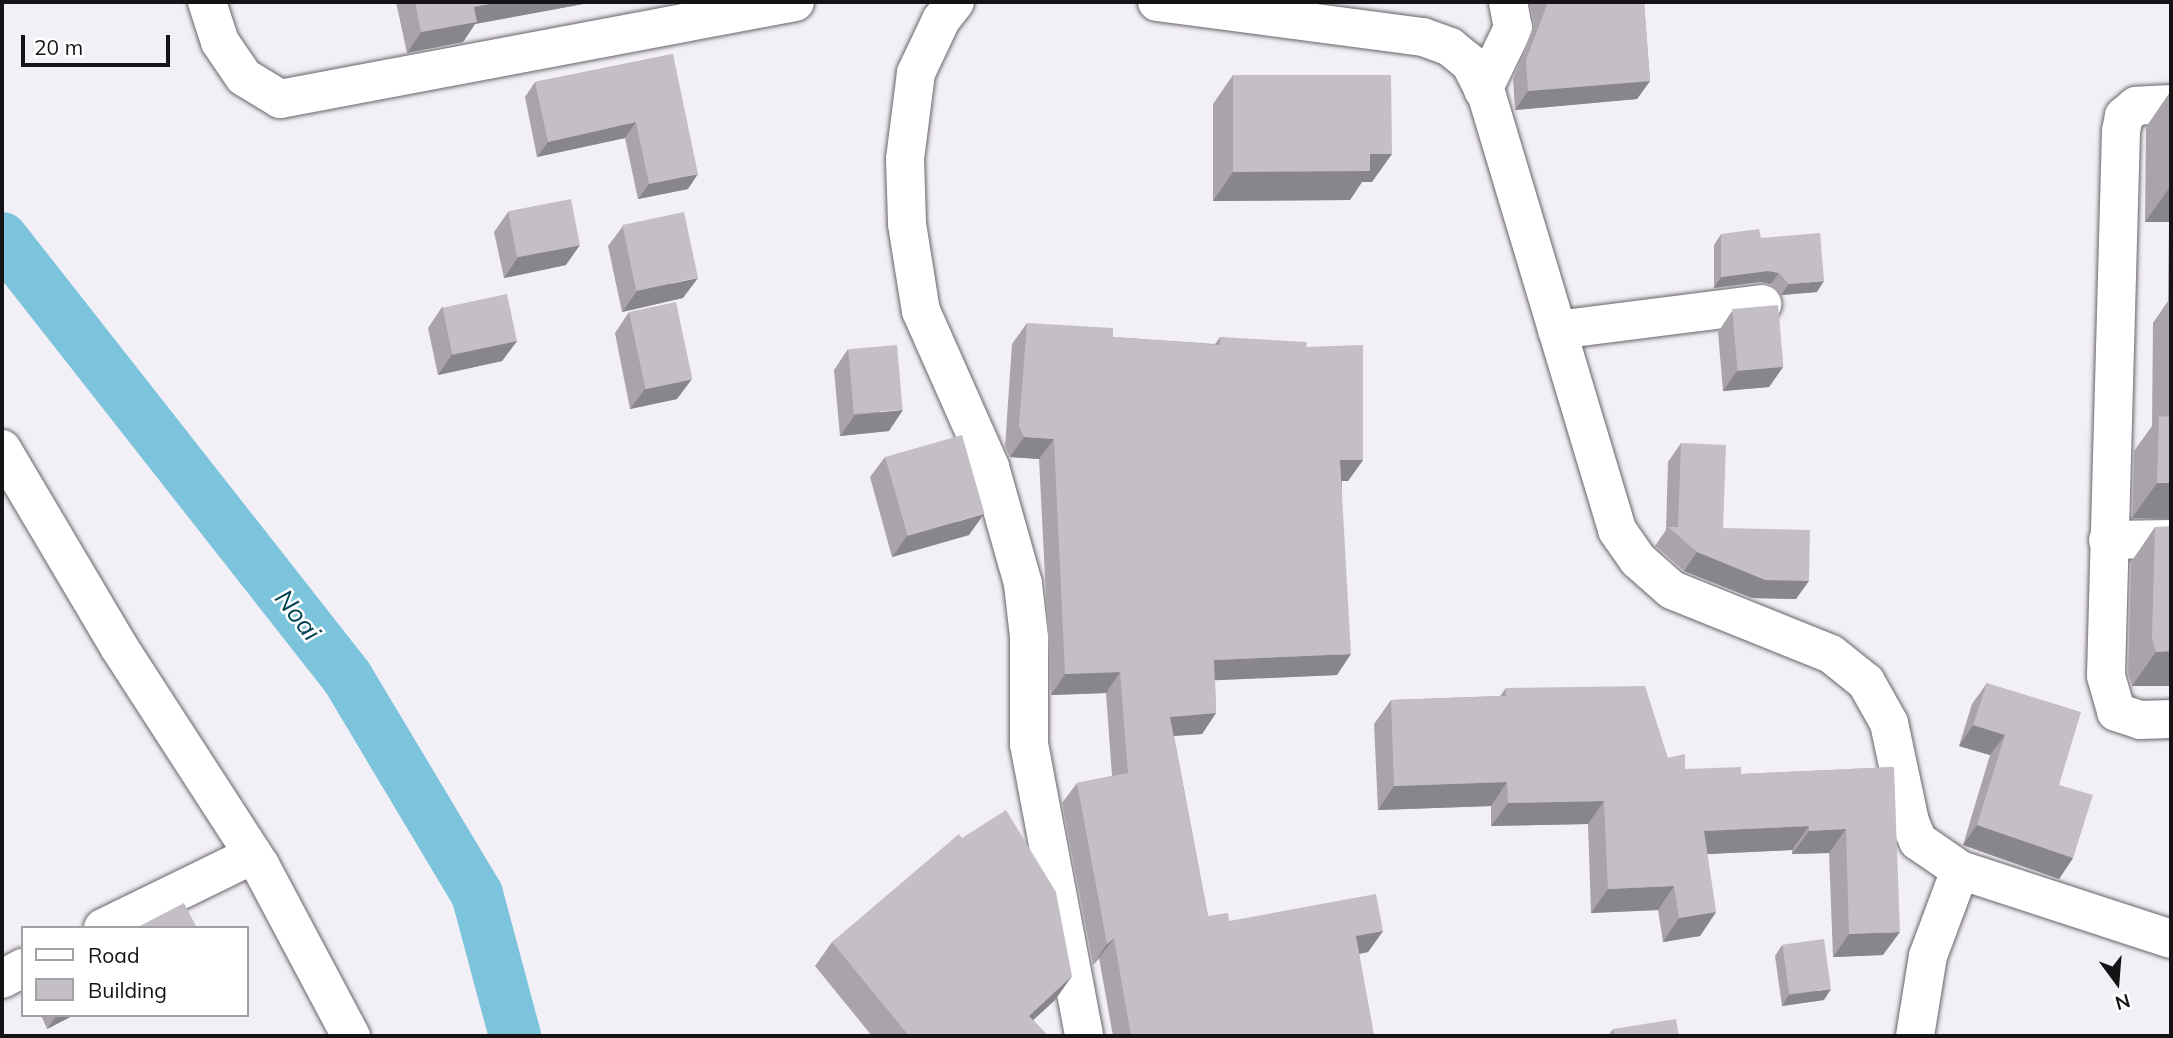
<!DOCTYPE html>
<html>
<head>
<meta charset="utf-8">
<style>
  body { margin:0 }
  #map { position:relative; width:2173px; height:1038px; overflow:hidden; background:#f3eff6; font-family:Mulish,sans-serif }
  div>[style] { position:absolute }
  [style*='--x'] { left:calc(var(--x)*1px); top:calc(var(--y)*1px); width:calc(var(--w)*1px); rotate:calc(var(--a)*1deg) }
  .canal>* { height:52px; margin:-26px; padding:0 26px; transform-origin:26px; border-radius:26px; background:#7cc3dc }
  .roads { filter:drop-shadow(0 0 2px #68646a) drop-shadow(0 0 2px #68646a) }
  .street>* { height:38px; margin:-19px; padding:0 19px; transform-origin:19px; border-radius:19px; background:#fff }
  .secondary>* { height:38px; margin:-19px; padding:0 19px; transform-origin:19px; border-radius:19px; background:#fff }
  .wall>* { inset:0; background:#a9a4aa }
  .shaded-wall>* { inset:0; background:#89868b }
  .building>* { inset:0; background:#c4bfc6; transform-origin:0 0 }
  span { translate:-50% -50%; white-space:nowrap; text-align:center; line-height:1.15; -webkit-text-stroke:5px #fff; paint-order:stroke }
  .water-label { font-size:26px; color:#004355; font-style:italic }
  .frame { position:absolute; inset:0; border:4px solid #151315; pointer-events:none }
  .legend { position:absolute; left:21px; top:926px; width:228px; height:91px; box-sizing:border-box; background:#fff; border:2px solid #a1a1a1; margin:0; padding:9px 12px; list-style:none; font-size:21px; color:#151315 }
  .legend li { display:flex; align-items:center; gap:14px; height:35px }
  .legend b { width:35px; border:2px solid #a1a1a1 }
  .north { position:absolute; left:2082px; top:947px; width:70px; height:70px; -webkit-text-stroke:5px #fff; paint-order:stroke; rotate:164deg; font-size:19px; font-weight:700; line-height:28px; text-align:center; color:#151315 }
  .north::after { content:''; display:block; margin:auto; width:24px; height:32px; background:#151315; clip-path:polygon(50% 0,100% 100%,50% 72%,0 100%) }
  .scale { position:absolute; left:21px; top:35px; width:149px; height:32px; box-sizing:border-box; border:4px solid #151315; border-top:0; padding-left:9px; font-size:21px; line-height:24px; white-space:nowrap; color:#151315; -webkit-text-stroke:5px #fff; paint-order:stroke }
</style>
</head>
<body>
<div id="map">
  <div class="canal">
    <div style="--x:2;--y:238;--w:558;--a:51.84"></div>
    <div style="--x:347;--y:677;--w:253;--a:59.1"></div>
    <div style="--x:477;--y:894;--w:147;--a:75"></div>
  </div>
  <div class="roads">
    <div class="street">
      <div style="--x:207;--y:2;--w:42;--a:72"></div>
      <div style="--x:220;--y:42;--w:42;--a:55.6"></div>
      <div style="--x:244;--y:77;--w:42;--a:31.4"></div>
      <div style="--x:280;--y:99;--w:524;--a:-10.67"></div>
      <div style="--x:955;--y:2;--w:23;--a:128"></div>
      <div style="--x:941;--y:20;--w:59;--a:115.3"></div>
      <div style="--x:916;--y:73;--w:87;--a:97.3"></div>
      <div style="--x:905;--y:159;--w:65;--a:88.2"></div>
      <div style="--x:907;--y:224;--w:88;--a:80.9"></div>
      <div style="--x:921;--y:311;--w:171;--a:66.1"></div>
      <div style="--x:990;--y:467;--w:122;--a:74.2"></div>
      <div style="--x:1023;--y:584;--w:53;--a:83.5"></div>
      <div style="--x:1029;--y:637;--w:107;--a:90"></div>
      <div style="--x:1029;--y:744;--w:297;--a:79.3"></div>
      <div style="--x:1157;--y:2;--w:268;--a:7.5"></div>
      <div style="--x:1423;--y:37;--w:29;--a:20"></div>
      <div style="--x:1450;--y:47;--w:26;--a:39"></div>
      <div style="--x:1470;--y:63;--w:37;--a:63"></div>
      <div style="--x:1487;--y:96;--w:453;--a:73.3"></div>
      <div style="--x:1617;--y:530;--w:37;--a:55"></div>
      <div style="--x:1638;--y:560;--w:45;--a:41.4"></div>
      <div style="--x:1672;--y:590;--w:171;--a:21.9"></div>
      <div style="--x:1831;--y:654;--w:45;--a:38.7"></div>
      <div style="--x:1866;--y:682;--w:47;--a:60.7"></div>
      <div style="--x:1889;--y:723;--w:101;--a:78"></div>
      <div style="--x:1910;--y:822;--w:21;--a:67"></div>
      <div style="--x:1918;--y:841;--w:51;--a:34.6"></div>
      <div style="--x:1960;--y:870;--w:222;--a:18.1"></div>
      <div style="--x:1483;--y:90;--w:69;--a:-64.2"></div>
      <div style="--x:1513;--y:28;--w:26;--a:-101"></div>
      <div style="--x:2171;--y:104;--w:35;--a:177"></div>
      <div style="--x:2136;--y:106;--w:16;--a:140"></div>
      <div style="--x:2124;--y:116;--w:15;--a:101"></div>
      <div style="--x:2121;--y:131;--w:545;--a:91.58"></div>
      <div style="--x:2106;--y:676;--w:37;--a:74"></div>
      <div style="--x:2116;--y:712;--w:25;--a:18"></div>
      <div style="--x:2140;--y:720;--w:31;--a:-2"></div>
      <div style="--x:1557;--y:330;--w:207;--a:-7.2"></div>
      <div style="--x:2108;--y:540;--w:63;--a:-0.9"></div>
      <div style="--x:103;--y:928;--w:167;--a:-26"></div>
      <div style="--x:2;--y:979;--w:24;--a:-28"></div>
      <div style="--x:1915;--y:1036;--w:81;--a:-80.8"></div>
      <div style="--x:1928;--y:956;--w:92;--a:-69.6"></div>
    </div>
    <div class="secondary">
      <div style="--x:2;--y:449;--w:230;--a:59.4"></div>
      <div style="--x:119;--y:647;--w:260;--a:57.1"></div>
      <div style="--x:260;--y:865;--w:194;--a:62"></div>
    </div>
  </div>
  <div class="wall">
    <div style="clip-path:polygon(396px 2px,594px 2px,475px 24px,463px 42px,407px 53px)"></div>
    <div style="clip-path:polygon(1529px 2px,1644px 2px,1650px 81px,1637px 99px,1515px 110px,1513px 79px,1534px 24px)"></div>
    <div style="clip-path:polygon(673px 54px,688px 189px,638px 199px,625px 138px,537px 157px,525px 97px,535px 82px)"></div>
    <div style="clip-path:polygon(1233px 75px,1372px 182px,1362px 182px,1350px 200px,1213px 201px,1213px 104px)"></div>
    <div style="clip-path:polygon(2170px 92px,2171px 519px,2132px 518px,2134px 451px,2152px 426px,2153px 323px,2168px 301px,2169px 222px,2145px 222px,2146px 127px)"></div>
    <div style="clip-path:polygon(508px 212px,566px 265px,504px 278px,494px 232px)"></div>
    <div style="clip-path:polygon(623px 226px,683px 298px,622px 312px,608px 246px)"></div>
    <div style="clip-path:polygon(1721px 234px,1761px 238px,1817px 292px,1781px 295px,1771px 284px,1760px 282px,1714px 288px,1714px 245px)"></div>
    <div style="clip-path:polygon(442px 307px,517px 341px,502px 361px,438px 375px,428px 328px)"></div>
    <div style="clip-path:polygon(1732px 311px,1783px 367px,1769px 387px,1723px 391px,1718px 332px)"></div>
    <div style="clip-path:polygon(629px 312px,677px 399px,630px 409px,615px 333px)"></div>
    <div style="clip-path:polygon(1027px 323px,1113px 337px,1215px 344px,1220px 337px,1306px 347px,1363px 460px,1348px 481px,1342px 481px,1337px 675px,1215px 680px,1216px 713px,1202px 734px,1174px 736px,1208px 916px,1229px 921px,1383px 931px,1368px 952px,1359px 954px,1374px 1036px,1113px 1036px,1099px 958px,1093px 965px,1062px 803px,1077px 783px,1112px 776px,1106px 693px,1051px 695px,1039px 459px,1010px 457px,1005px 447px,1012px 344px)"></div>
    <div style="clip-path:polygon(848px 349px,889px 431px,840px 436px,834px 370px)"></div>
    <div style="clip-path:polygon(1681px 443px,1723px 528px,1796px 599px,1752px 598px,1684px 571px,1655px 546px,1666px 530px,1668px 462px)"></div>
    <div style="clip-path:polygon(885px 457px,969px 535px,892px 557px,870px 477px)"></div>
    <div style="clip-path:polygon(2155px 527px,2171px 686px,2132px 686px,2128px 673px,2131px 562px)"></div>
    <div style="clip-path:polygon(1987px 683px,2059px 785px,2073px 858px,2059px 879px,1963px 845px,1990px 755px,1959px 746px,1972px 704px)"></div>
    <div style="clip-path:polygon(1506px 688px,1668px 758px,1685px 769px,1741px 774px,1894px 767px,1883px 955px,1833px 957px,1829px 853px,1792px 854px,1792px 850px,1707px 854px,1716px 912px,1700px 936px,1663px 942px,1658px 910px,1591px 913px,1588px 824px,1491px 826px,1491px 806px,1378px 810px,1374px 724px,1391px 700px,1500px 696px)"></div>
    <div style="clip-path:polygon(832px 942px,1072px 976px,1055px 1000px,1033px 1020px,1048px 1036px,872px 1036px,815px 966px)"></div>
    <div style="clip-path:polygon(1782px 945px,1824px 1000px,1782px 1006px,1775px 956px)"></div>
    <div style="clip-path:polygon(41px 1015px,74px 1015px,47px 1029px)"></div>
    <div style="clip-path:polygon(1613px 1029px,1679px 1036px,1608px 1036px)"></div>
  </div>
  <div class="shaded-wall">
    <div style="clip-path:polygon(500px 2px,594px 2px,475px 24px,463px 42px,407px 53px,421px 32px,474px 7px)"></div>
    <div style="clip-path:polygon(1650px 81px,1637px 99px,1515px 110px,1528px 91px)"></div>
    <div style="clip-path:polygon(636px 122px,625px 138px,537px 157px,548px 142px)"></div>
    <div style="clip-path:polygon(1370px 154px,1392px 154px,1372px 182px,1362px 182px,1350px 200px,1213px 201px,1233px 172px)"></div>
    <div style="clip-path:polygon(698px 174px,688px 189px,638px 199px,649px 184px)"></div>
    <div style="clip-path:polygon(2170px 187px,2171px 187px,2171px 219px,2169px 222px,2145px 222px)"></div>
    <div style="clip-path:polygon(580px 245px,566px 265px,504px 278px,518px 257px)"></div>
    <div style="clip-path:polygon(1768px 271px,1779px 273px,1771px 284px,1760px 282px,1714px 288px,1721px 277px)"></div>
    <div style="clip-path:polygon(698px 278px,683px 298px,622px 312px,637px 291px)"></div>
    <div style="clip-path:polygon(1824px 281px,1817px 292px,1781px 295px,1789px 284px)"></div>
    <div style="clip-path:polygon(517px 341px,502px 361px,438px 375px,452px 354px)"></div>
    <div style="clip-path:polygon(1783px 367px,1769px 387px,1723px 391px,1737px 371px)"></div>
    <div style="clip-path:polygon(692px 379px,677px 399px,630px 409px,645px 389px)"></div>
    <div style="clip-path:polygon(903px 410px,889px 431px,840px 436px,855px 415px)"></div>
    <div style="clip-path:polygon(1024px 437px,1054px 439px,1039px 459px,1010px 457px)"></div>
    <div style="clip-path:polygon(1340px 460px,1363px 460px,1348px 481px,1326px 481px)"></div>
    <div style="clip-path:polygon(2157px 483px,2171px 483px,2171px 519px,2132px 518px)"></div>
    <div style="clip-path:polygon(984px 514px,969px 535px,892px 557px,907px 536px)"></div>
    <div style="clip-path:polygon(1697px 552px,1809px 581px,1796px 599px,1752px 598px,1684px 571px)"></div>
    <div style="clip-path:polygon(2171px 651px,2171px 686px,2132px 686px,2156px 652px)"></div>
    <div style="clip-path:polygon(1351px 654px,1337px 675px,1199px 681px,1214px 660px)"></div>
    <div style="clip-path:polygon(1120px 672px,1106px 693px,1051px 695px,1065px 674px)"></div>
    <div style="clip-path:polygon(1216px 713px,1202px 734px,1156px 737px,1170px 717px)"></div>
    <div style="clip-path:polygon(1973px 725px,2005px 735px,1990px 755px,1959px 746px)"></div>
    <div style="clip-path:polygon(1507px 782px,1491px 806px,1378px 810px,1394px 786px)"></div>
    <div style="clip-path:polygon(1604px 801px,1588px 824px,1491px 826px,1508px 803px)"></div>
    <div style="clip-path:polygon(1977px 825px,2073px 858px,2059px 879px,1963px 845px)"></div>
    <div style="clip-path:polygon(1809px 826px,1792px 850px,1687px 855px,1704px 831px)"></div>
    <div style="clip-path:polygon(1846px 829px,1829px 853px,1792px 854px,1809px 831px)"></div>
    <div style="clip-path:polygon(1674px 886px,1658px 910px,1591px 913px,1608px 889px)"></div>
    <div style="clip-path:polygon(1716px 912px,1700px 936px,1663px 942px,1679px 918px)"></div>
    <div style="clip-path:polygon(1383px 931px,1368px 952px,1342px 957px,1356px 936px)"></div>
    <div style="clip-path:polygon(1900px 932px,1883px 955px,1833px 957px,1849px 934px)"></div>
    <div style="clip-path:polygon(1114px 938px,1099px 958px,1093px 965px,1107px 944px)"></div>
    <div style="clip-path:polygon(1072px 976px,1055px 1000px,1016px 1036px,1029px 1016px)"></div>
    <div style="clip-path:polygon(1831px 989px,1824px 1000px,1782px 1006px,1789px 995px)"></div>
    <div style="clip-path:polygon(57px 1015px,74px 1015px,47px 1029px)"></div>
  </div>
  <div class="building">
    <div style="clip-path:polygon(415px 2px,500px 2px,474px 7px,477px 22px,421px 32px)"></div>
    <div style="clip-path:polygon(1547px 2px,1644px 2px,1650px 81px,1528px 91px,1526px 60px,1547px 5px)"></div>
    <div style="clip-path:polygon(673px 54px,698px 174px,649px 184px,636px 122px,548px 142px,535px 82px)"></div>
    <div style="clip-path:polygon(1233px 75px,1391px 75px,1392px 154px,1370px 154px,1370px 171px,1233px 172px)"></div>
    <div style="left:2170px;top:92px;width:1px;height:95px"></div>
    <div style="left:571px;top:199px;width:47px;height:64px;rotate:79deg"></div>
    <div style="left:684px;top:212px;width:67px;height:63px;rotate:78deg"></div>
    <div style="clip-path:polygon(1759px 229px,1761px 238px,1820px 233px,1824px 281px,1789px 284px,1779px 273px,1768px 271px,1721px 277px,1721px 234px)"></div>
    <div style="left:507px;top:294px;width:48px;height:66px;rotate:78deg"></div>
    <div style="left:676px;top:302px;width:79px;height:48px;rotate:78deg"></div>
    <div style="left:1778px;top:305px;width:62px;height:46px;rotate:85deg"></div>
    <div style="clip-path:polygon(1027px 323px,1113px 328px,1113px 337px,1220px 345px,1220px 337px,1307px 342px,1306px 347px,1363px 345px,1363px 460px,1340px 460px,1351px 654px,1214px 660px,1216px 713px,1170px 717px,1208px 916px,1228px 913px,1229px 921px,1376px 894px,1383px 931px,1356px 936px,1374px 1036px,1131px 1036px,1114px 938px,1107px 944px,1077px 783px,1128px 773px,1120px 672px,1065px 674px,1054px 439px,1024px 437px,1019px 426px)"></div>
    <div style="left:897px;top:345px;width:65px;height:49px;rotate:85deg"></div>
    <div style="clip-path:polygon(2159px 416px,2171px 417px,2171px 483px,2157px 483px)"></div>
    <div style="left:962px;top:435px;width:82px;height:80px;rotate:74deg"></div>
    <div style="clip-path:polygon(1681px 443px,1726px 445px,1723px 528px,1810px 530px,1809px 581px,1765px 580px,1697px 552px,1668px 527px,1678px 527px)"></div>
    <div style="clip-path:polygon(2171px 526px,2171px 651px,2156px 652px,2152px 638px,2155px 527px)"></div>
    <div style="clip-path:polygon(1987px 683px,2081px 712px,2059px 785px,2093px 795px,2073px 858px,1977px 825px,2005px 735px,1973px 725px)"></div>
    <div style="clip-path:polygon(1645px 686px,1668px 758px,1685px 754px,1685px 769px,1741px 767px,1741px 774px,1894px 767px,1900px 932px,1849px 934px,1846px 829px,1809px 831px,1809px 826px,1704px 831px,1716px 912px,1679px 918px,1674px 886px,1608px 889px,1604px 801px,1508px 803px,1507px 782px,1394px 786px,1391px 700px,1506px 696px,1506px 688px)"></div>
    <div style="clip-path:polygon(1006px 810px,1056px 892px,1072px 976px,1029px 1016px,1048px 1036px,909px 1036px,832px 942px,959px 834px,962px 838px)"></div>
    <div style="clip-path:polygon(184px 903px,197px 928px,136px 928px)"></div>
    <div style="left:1824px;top:939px;width:50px;height:42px;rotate:82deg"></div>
    <div style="clip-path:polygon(1676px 1019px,1679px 1036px,1614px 1036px,1613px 1029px)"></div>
  </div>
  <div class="water-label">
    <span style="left:298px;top:615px;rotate:52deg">Noai</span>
  </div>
  <div class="frame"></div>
  <ul class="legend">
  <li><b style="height:9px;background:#fff"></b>Road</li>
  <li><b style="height:19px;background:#c4bfc6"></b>Building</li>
  </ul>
  <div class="north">N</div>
  <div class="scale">20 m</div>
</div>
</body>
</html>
